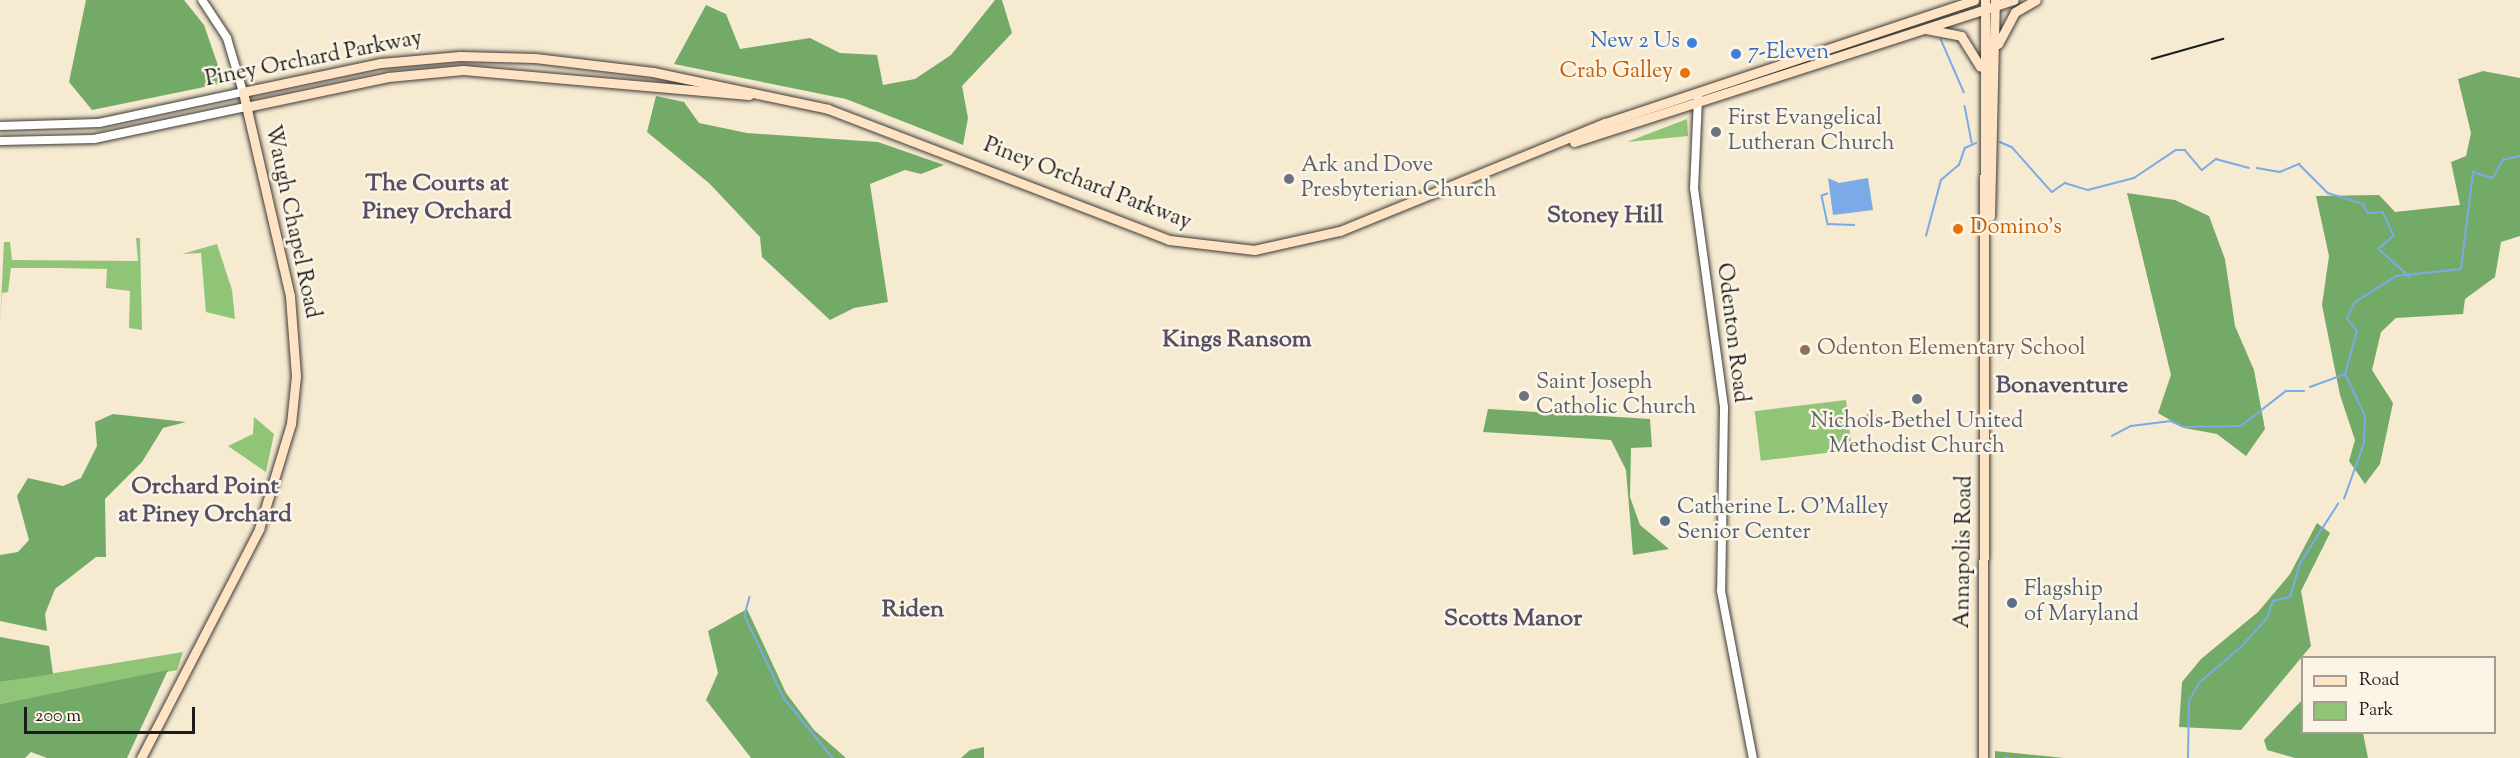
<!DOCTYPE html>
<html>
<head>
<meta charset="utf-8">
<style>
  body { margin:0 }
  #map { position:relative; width:2520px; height:758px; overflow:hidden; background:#f6ead1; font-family:"Sorts Mill Goudy",serif }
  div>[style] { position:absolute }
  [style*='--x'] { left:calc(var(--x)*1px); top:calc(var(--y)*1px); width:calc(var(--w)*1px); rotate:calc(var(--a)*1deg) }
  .green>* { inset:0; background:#90c476; transform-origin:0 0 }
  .round { border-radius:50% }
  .forest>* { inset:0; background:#74aa67 }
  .water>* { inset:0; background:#7babe6 }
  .stream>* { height:1.5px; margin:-0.75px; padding:0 0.75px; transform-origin:0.75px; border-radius:0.75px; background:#7babe6 }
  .roads { filter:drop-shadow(0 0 2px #3d3b37) drop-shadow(0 0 2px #3d3b37) }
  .tertiary>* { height:8px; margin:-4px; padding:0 4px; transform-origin:4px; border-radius:4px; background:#fff }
  .secondary>* { height:9px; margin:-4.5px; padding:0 4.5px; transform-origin:4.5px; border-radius:4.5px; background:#fee4c5 }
  .rail>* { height:1.5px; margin:-0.75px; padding:0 0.75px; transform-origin:0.75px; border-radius:0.75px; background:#1c1c1c }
  .dots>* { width:16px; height:16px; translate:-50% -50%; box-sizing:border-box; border:3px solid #fcf5e5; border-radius:50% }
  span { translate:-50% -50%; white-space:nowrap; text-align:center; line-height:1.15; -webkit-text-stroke:5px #fcf5e5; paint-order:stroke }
  .shop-label { font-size:22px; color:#366cbe }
  .right { translate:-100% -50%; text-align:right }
  .left { translate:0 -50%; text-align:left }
  .street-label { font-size:22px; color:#1c1c1c }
  .food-label { font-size:22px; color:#c56008 }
  .worship-label { font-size:22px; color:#5b616d }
  .education-label { font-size:22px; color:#785e54 }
  .service-label { font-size:22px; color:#4e5e75 }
  .neighbourhood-label { font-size:24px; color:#544f66; font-weight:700 }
  .legend { position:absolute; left:2301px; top:656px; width:195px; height:78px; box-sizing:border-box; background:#fcf5e5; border:2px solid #a29e95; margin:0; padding:8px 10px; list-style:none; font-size:18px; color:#1c1c1c }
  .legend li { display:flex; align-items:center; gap:12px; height:30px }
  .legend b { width:30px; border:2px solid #a29e95 }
  .scale { position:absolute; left:24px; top:707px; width:171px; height:27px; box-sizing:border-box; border:3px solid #1c1c1c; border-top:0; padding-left:8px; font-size:18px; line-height:21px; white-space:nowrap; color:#1c1c1c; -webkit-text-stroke:4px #fcf5e5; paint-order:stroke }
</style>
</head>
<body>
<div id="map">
  <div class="green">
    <div style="clip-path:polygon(1687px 119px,1688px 136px,1627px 142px)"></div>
    <div style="clip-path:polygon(136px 238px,140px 238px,142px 330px,129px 328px,130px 291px,106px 288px,107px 269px,57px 268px,11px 268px,8px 292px,2px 293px,0 325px,4px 242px,10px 242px,12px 260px,138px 261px)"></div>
    <div style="clip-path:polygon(217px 244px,232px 290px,235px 319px,206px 312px,201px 253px,182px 254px)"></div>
    <div style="left:1846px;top:400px;width:50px;height:92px;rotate:83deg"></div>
    <div class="round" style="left:1864px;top:413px;width:14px;height:14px"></div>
    <div style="clip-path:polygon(254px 417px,274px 434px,266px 472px,228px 446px,253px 434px)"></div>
    <div style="clip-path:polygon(183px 652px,177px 670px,0 704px,0 682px)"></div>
  </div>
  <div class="forest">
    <div style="clip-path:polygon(86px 0,184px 0,204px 25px,224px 83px,92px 110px,69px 82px)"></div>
    <div style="clip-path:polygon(995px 0,1002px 0,1012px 33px,962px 86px,968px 118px,963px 145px,846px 99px,674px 64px,706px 5px,726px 14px,740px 49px,810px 38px,840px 53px,877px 55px,883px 85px,915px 79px,951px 55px)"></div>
    <div style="clip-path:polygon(2483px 71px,2520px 78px,2520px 236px,2501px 242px,2495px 277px,2465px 299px,2463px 314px,2396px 318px,2381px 332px,2372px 370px,2393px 403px,2380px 464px,2365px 484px,2349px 461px,2355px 440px,2340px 395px,2322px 305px,2329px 256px,2316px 196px,2379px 195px,2395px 212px,2460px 205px,2451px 162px,2466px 156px,2471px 133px,2458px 79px)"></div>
    <div style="clip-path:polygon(656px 96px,684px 102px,699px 123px,747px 133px,878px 142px,944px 165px,921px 174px,905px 170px,870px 184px,888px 302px,854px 308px,830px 320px,762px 257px,760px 237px,709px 183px,647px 132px)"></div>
    <div style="clip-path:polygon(2127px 193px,2175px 200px,2209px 216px,2225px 259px,2235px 326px,2254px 370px,2265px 429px,2246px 456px,2217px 434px,2184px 428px,2158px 413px,2171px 375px)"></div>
    <div style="clip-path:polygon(1488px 409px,1650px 419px,1652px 447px,1631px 448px,1630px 497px,1640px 525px,1669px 549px,1633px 555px,1626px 470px,1611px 440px,1483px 432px)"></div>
    <div style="clip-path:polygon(113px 414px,186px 422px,163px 428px,142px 462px,105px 499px,106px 557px,96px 557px,55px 589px,45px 614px,47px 631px,0 621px,0 555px,18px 552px,29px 540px,17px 496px,28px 478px,63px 486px,81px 478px,97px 446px,95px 422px)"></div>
    <div style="clip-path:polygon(2317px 523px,2330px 533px,2301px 591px,2311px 646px,2241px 730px,2179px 727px,2182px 682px,2201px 659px,2258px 612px,2290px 574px)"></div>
    <div style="clip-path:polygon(747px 609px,786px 693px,814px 730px,846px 758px,751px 758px,706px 700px,718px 673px,708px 631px)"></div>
    <div style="clip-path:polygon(0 637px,49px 646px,53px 674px,0 682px)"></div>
    <div style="clip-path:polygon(168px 670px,127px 758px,47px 758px,31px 752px,25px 758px,0 758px,0 704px)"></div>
    <div style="clip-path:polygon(2302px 700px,2302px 732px,2363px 733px,2368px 758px,2295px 758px,2267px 750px,2264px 740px)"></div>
    <div style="clip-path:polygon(984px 747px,984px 758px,961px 758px,970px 750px)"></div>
    <div style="clip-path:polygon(1995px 751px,2065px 758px,1995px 758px)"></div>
  </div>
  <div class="water">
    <div style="clip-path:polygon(1828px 178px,1839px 183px,1868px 178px,1873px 210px,1833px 215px)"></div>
  </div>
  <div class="stream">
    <div style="--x:1941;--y:39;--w:58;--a:66.5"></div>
    <div style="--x:1965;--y:106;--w:37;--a:79"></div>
    <div style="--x:2000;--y:142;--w:13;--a:23"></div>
    <div style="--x:2012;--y:147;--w:60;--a:48.4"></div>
    <div style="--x:2052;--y:192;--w:16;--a:-35"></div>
    <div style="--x:2065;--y:183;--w:24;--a:17"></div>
    <div style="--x:2088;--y:190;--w:48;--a:-14.6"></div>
    <div style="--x:2134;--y:178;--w:50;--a:-33.7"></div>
    <div style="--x:2176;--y:150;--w:9;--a:0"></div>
    <div style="--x:2185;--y:150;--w:26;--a:50"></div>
    <div style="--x:2202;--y:170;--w:18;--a:-38"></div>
    <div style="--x:2216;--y:159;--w:34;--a:15"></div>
    <div style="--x:2257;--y:168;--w:23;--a:10"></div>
    <div style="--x:2280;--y:172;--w:21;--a:-23"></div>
    <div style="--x:2299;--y:164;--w:41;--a:45"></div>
    <div style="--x:2328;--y:193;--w:37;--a:17"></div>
    <div style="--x:2363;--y:204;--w:10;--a:61"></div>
    <div style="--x:2368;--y:213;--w:15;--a:-4"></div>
    <div style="--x:2383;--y:212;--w:26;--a:65"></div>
    <div style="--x:2394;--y:236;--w:20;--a:139"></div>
    <div style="--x:2379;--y:249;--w:42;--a:42.1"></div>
    <div style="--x:1828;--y:194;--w:6;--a:162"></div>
    <div style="--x:1822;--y:196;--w:29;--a:78"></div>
    <div style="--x:1828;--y:224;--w:26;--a:2"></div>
    <div style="--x:1926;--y:236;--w:58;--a:-75"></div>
    <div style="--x:1941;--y:180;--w:23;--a:-40"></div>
    <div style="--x:1959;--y:165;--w:18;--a:-71"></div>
    <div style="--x:1965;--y:148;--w:12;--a:-24"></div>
    <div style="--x:2310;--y:387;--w:37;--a:-20"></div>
    <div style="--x:2112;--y:436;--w:21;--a:-28"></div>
    <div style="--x:2131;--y:426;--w:40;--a:-7.1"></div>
    <div style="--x:2171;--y:421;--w:14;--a:25"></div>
    <div style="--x:2184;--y:427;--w:57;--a:-1"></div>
    <div style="--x:2241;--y:426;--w:57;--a:-37.9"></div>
    <div style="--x:2286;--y:391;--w:18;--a:0"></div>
    <div style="--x:2344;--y:499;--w:59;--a:-70.3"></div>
    <div style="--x:2364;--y:443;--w:27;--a:-88"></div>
    <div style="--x:2365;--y:416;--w:47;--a:-115.5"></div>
    <div style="--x:2345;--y:374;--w:45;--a:-74.4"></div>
    <div style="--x:2357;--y:331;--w:16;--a:-130"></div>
    <div style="--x:2347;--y:319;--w:17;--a:-66"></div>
    <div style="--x:2354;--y:303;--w:50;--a:-32.7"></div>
    <div style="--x:2396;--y:276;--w:65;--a:-6.1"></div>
    <div style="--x:2461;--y:269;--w:98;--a:-82.9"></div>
    <div style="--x:2473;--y:172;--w:21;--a:17"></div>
    <div style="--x:2493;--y:178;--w:21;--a:-61"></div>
    <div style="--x:2503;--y:160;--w:17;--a:-13"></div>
    <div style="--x:750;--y:597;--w:20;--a:105"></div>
    <div style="--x:745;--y:616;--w:91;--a:64.6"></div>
    <div style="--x:784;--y:698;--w:77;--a:50.8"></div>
    <div style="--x:2006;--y:757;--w:2;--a:27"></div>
    <div style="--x:2188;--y:758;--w:57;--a:-89"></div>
    <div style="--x:2189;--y:701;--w:21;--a:-61"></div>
    <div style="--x:2199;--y:683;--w:55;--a:-40.6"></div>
    <div style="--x:2241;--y:647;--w:39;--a:-48"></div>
    <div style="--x:2267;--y:618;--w:18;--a:-71"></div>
    <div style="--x:2273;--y:601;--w:17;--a:-13"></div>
    <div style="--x:2290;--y:597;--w:37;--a:-73"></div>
    <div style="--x:2301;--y:562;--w:69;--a:-57.5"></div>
  </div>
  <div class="roads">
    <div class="tertiary">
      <div style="--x:1698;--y:98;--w:90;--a:92.5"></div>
      <div style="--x:1694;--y:188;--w:222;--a:82.2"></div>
      <div style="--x:1724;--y:408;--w:183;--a:90.9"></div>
      <div style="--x:1721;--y:591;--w:170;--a:79.2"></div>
      <div style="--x:0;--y:126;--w:99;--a:-1.7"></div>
      <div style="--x:99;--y:123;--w:147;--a:-12.1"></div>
      <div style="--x:243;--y:92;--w:56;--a:-106.5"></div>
      <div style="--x:227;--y:38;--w:45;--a:-123.3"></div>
      <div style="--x:0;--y:141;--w:94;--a:-1.2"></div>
      <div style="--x:94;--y:139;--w:155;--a:-11.9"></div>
    </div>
    <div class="secondary">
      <div style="--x:1926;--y:29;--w:36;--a:11"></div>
      <div style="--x:1961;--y:36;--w:36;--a:58"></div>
      <div style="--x:1998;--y:44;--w:36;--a:-62"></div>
      <div style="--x:2015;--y:12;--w:24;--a:-30"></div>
      <div style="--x:246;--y:107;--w:145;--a:-11.9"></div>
      <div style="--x:388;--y:77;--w:75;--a:-5.3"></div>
      <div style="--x:463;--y:70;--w:287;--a:5"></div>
      <div style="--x:1574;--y:142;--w:462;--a:-17.9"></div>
      <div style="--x:1990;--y:216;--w:216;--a:-88.7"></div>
      <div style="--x:141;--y:758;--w:258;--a:-62.7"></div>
      <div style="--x:259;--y:529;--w:110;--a:-73.1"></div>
      <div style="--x:291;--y:424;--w:48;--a:-84.1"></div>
      <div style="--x:296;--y:376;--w:80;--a:-94.3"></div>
      <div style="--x:290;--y:296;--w:209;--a:-103"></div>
      <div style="--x:243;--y:92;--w:141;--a:-11.9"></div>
      <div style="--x:381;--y:63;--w:79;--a:-5.1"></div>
      <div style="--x:460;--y:56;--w:75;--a:1.5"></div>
      <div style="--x:535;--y:58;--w:119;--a:6.8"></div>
      <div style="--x:653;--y:72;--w:179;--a:11.9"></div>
      <div style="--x:828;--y:109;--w:365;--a:21"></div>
      <div style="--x:1169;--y:240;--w:86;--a:6.7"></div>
      <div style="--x:1254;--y:250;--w:88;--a:-12.5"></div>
      <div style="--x:1340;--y:231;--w:286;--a:-22.2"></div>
      <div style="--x:1605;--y:123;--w:389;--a:-18.4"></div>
      <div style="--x:1983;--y:758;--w:758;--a:-89.85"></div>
    </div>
  </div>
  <div class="rail">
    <div style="--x:2152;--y:59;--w:74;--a:-15.7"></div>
  </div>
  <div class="dots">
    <div style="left:1692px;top:43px;background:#3f7fe0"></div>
    <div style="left:1736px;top:54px;background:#3f7fe0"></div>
    <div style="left:1685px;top:73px;background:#e8710a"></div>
    <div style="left:1716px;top:132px;background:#6b7280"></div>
    <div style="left:1289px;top:179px;background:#6b7280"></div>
    <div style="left:1958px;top:229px;background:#e8710a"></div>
    <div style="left:1805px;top:350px;background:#8d6e63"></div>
    <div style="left:1524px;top:396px;background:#6b7280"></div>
    <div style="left:1917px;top:399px;background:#6b7280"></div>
    <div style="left:1665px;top:521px;background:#5c6f8a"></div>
    <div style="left:2012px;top:603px;background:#5c6f8a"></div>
  </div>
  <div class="shop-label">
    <span class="right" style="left:1680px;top:43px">New 2 Us</span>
    <span class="left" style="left:1748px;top:54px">7-Eleven</span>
  </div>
  <div class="street-label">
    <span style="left:314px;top:60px;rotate:-11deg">Piney Orchard Parkway</span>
    <span style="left:1087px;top:185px;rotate:21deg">Piney Orchard Parkway</span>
    <span style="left:291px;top:222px;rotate:78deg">Waugh Chapel Road</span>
    <span style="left:1731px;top:333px;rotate:83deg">Odenton Road</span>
    <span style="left:1965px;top:552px;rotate:-89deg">Annapolis Road</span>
  </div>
  <div class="food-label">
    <span class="right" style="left:1673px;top:73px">Crab Galley</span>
    <span class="left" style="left:1970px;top:229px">Domino's</span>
  </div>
  <div class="worship-label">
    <span class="left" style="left:1728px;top:132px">First Evangelical<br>Lutheran Church</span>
    <span class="left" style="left:1301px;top:179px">Ark and Dove<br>Presbyterian Church</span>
    <span class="left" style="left:1536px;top:396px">Saint Joseph<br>Catholic Church</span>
    <span style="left:1917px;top:435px">Nichols-Bethel United<br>Methodist Church</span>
  </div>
  <div class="education-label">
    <span class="left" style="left:1817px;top:350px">Odenton Elementary School</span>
  </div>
  <div class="service-label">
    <span class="left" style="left:1677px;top:521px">Catherine L. O'Malley<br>Senior Center</span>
    <span class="left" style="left:2024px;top:603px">Flagship<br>of Maryland</span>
  </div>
  <div class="neighbourhood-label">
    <span style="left:437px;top:199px">The Courts at<br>Piney Orchard</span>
    <span style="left:1605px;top:217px">Stoney Hill</span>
    <span style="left:1237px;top:341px">Kings Ransom</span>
    <span style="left:2062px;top:387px">Bonaventure</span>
    <span style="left:205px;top:502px">Orchard Point<br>at Piney Orchard</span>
    <span style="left:913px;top:611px">Riden</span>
    <span style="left:1513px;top:620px">Scotts Manor</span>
  </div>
  <ul class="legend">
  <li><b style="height:8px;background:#fee4c5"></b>Road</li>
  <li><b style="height:16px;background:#90c476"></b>Park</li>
  </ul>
  <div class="scale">200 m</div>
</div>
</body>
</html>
